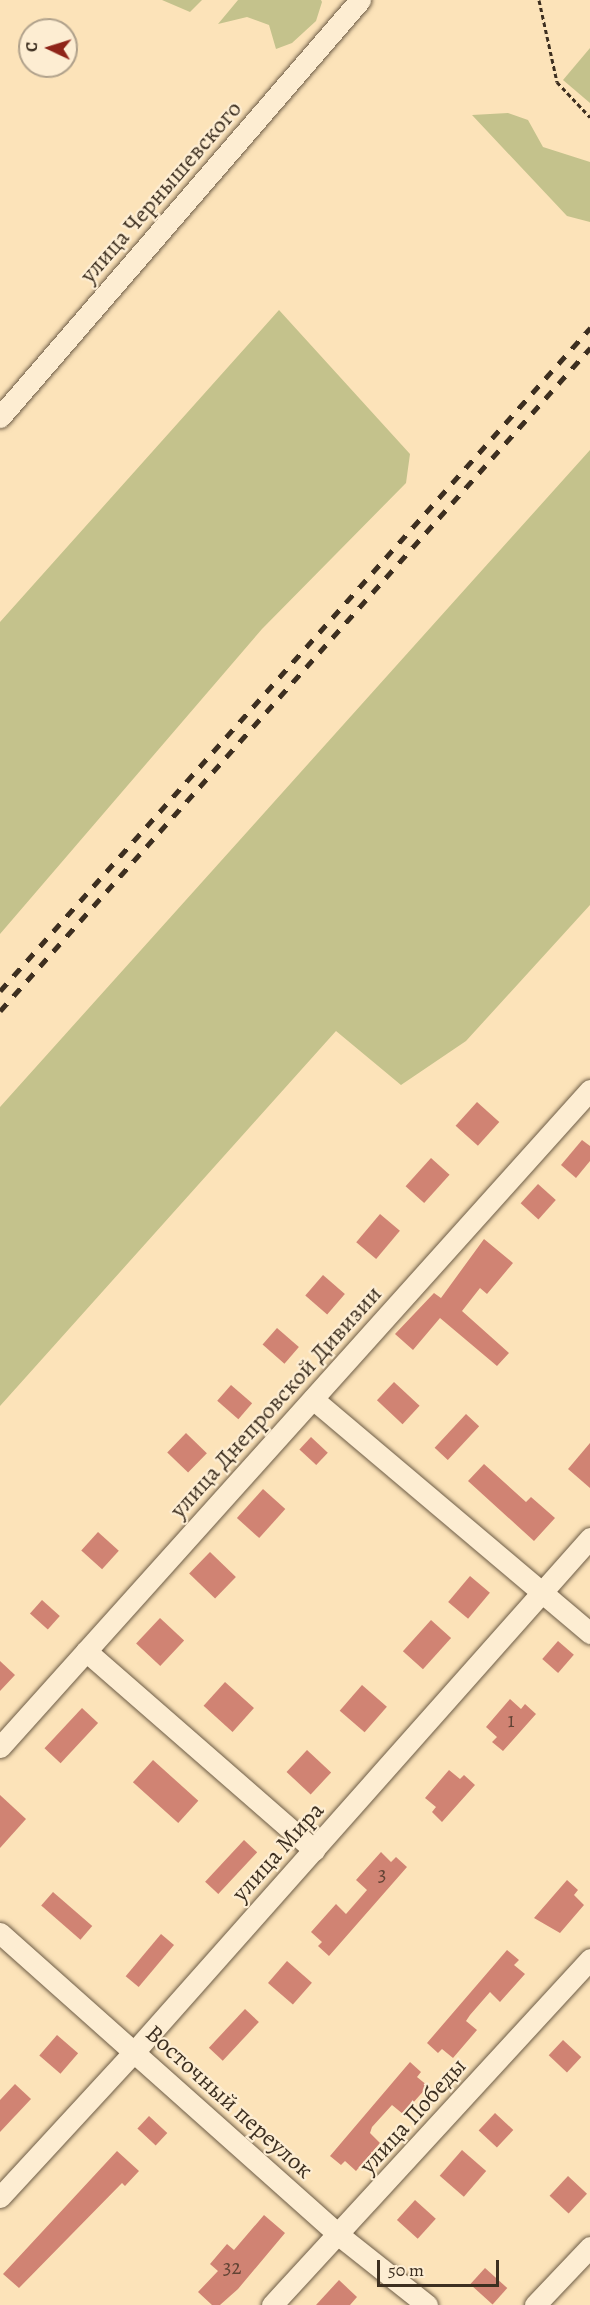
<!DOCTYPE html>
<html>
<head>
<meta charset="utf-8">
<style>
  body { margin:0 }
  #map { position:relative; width:590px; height:2305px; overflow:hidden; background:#fce3b9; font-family:Alegreya,serif }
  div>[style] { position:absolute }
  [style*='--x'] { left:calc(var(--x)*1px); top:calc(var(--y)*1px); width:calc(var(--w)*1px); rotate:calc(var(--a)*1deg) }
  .green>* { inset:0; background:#c4c28c }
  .building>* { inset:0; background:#d08373; transform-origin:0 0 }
  .path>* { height:3px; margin-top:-1.5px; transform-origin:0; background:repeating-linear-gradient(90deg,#3d2f20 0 4.5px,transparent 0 7.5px) }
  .roads { filter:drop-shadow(0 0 2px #6d5c46) drop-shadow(0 0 2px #6d5c46) }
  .minor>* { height:21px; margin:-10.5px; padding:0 10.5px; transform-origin:10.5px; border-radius:10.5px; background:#fdedd2 }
  .rail>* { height:4.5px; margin-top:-2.25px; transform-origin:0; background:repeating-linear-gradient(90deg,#3d2f20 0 10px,transparent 0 20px) }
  span { translate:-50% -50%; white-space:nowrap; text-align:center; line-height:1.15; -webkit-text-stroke:4.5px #fdedd2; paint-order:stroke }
  .number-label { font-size:21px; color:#624435 }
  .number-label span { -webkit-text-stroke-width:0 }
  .street-label { font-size:24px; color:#3d2f20 }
  .north { position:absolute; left:18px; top:18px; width:60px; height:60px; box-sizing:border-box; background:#fdedd2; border:2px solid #b0a18b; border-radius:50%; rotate:274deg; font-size:16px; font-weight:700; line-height:24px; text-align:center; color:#3d2f20 }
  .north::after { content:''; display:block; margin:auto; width:21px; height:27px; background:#8f2418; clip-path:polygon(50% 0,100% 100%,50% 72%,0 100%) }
  .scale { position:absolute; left:377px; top:2260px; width:122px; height:27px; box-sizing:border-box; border:3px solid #3d2f20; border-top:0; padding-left:8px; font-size:18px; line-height:21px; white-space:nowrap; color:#3d2f20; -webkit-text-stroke:4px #fdedd2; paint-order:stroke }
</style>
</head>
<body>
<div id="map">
  <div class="green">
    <div style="clip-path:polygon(162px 0,202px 0,190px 12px)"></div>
    <div style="clip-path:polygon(238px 0,321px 0,322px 2px,316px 21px,292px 43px,276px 49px,269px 25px,247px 17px,218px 24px)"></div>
    <div style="clip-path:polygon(590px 48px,590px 103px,563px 80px)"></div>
    <div style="clip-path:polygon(508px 113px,528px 120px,543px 147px,590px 162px,590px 222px,567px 216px,472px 115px)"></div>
    <div style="clip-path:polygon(279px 310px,410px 454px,406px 483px,262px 629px,0 934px,0 622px)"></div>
    <div style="clip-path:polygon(590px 450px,590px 905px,466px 1041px,401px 1085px,336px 1031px,0 1406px,0 1107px)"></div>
  </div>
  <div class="building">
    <div style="left:477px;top:1102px;width:30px;height:32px;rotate:42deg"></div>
    <div style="clip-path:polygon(582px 1140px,590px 1146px,590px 1161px,576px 1178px,561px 1165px)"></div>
    <div style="left:431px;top:1158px;width:25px;height:38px;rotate:42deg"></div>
    <div style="left:538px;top:1184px;width:24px;height:26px;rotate:42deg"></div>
    <div style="left:380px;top:1214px;width:26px;height:37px;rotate:40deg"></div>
    <div style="clip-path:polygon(484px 1239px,513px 1263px,487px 1294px,480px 1288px,462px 1311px,509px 1353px,497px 1366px,440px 1318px,413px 1350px,395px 1334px,434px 1293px,441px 1298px)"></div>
    <div style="left:323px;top:1275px;width:29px;height:27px;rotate:41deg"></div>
    <div style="left:277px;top:1328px;width:29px;height:22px;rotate:41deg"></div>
    <div style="left:394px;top:1382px;width:35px;height:25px;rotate:43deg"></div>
    <div style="left:231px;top:1385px;width:28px;height:21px;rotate:41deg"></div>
    <div style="left:466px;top:1414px;width:18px;height:46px;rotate:43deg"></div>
    <div style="left:186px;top:1433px;width:29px;height:27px;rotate:44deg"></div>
    <div style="left:311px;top:1437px;width:23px;height:17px;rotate:43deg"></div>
    <div style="clip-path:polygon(590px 1443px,590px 1488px,568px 1469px)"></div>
    <div style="clip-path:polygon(484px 1464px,526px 1502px,531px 1497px,555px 1518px,534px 1541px,468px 1481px)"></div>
    <div style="left:263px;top:1489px;width:30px;height:39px;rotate:42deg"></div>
    <div style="left:98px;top:1532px;width:28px;height:25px;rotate:42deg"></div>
    <div style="left:210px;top:1552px;width:36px;height:30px;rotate:44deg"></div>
    <div style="left:470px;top:1576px;width:26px;height:34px;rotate:40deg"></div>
    <div style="left:42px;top:1600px;width:24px;height:18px;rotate:42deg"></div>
    <div style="left:160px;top:1618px;width:33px;height:35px;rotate:43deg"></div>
    <div style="left:431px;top:1620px;width:27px;height:42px;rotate:42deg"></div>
    <div style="left:558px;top:1641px;width:21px;height:24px;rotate:41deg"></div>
    <div style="clip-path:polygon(0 1661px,15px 1675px,0 1691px)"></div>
    <div style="left:225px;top:1682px;width:39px;height:32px;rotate:42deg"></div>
    <div style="left:362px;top:1685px;width:33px;height:34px;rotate:41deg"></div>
    <div style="clip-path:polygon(510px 1699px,521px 1709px,525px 1704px,536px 1714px,503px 1751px,492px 1742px,497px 1737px,486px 1727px)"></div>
    <div style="left:82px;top:1708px;width:22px;height:55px;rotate:43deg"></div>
    <div style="left:307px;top:1750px;width:33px;height:30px;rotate:43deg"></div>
    <div style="left:153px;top:1760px;width:61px;height:30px;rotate:42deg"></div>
    <div style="clip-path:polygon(449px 1770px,460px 1779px,464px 1775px,475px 1785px,442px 1822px,432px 1812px,436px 1807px,425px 1798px)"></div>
    <div style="clip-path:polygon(0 1795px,26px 1819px,0 1848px)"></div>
    <div style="left:244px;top:1840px;width:18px;height:57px;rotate:43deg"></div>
    <div style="clip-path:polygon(381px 1852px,391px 1862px,396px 1857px,407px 1867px,329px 1956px,318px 1946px,322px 1942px,311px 1932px,336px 1904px,346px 1914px,367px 1890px,356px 1880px)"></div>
    <div style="clip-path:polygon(567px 1880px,578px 1890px,574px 1895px,584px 1905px,560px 1933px,534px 1918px)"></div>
    <div style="left:53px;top:1892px;width:52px;height:18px;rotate:41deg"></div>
    <div style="left:161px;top:1934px;width:17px;height:55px;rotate:40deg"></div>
    <div style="clip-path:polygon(507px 1950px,519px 1960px,514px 1965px,525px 1974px,500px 2002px,490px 1992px,470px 2015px,466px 2021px,477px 2030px,453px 2058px,442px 2049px,438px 2053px,427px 2043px)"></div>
    <div style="left:287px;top:1961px;width:33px;height:29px;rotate:41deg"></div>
    <div style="left:245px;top:2009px;width:19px;height:53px;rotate:43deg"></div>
    <div style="left:57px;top:2035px;width:28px;height:27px;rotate:41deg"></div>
    <div style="left:563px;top:2040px;width:25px;height:21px;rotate:43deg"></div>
    <div style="clip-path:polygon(410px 2062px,421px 2072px,417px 2077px,428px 2086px,403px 2114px,392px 2105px,372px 2127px,370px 2133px,380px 2143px,356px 2171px,345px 2161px,341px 2165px,330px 2156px)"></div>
    <div style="clip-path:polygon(15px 2084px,31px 2099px,0 2132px,0 2100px)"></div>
    <div style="left:495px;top:2113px;width:25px;height:24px;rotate:43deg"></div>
    <div style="left:149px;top:2116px;width:25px;height:17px;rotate:43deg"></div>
    <div style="left:462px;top:2150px;width:32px;height:34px;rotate:41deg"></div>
    <div style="clip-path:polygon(117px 2151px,139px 2171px,125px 2186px,122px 2183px,19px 2288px,3px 2274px)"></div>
    <div style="left:568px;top:2176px;width:26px;height:27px;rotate:43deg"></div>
    <div style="left:415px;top:2200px;width:28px;height:27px;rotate:42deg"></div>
    <div style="clip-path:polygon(264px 2215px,285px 2233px,238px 2289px,220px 2305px,212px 2305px,198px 2292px,218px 2271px,210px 2264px,227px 2244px,234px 2250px)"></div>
    <div style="left:485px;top:2268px;width:30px;height:22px;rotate:42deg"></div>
    <div style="clip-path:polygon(339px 2280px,357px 2297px,350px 2305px,316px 2305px)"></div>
  </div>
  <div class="path">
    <div style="--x:539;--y:0;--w:84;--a:77.6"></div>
    <div style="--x:557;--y:82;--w:48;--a:46.7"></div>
  </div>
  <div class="roads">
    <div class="minor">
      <div style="--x:0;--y:417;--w:551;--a:-49.2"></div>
      <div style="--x:313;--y:1399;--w:363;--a:40.2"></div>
      <div style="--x:86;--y:1651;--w:303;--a:41.1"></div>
      <div style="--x:0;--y:1747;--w:883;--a:-48.08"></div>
      <div style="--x:0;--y:1933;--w:455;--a:41.7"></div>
      <div style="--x:340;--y:2236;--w:111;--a:38.4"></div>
      <div style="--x:0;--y:2197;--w:197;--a:-47.3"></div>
      <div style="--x:134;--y:2052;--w:687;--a:-48.42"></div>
      <div style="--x:272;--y:2305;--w:470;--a:-47.4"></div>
      <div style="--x:535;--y:2305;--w:80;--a:-46.5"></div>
    </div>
  </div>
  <div class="rail">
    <div style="--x:0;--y:991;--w:888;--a:-48.33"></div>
    <div style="--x:0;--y:1011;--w:888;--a:-48.33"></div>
  </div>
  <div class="number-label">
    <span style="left:511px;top:1720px">1</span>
    <span style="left:382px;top:1874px">3</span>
    <span style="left:232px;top:2267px">32</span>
  </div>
  <div class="street-label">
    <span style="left:161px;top:192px;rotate:-49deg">улица Чернышевского</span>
    <span style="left:276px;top:1402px;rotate:-48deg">улица Днепровской Дивизии</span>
    <span style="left:278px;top:1852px;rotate:-48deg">улица Мира</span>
    <span style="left:229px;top:2102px;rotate:42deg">Восточный переулок</span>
    <span style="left:413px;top:2116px;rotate:-48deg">улица Победы</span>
  </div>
  <div class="north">С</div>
  <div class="scale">50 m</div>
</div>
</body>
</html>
